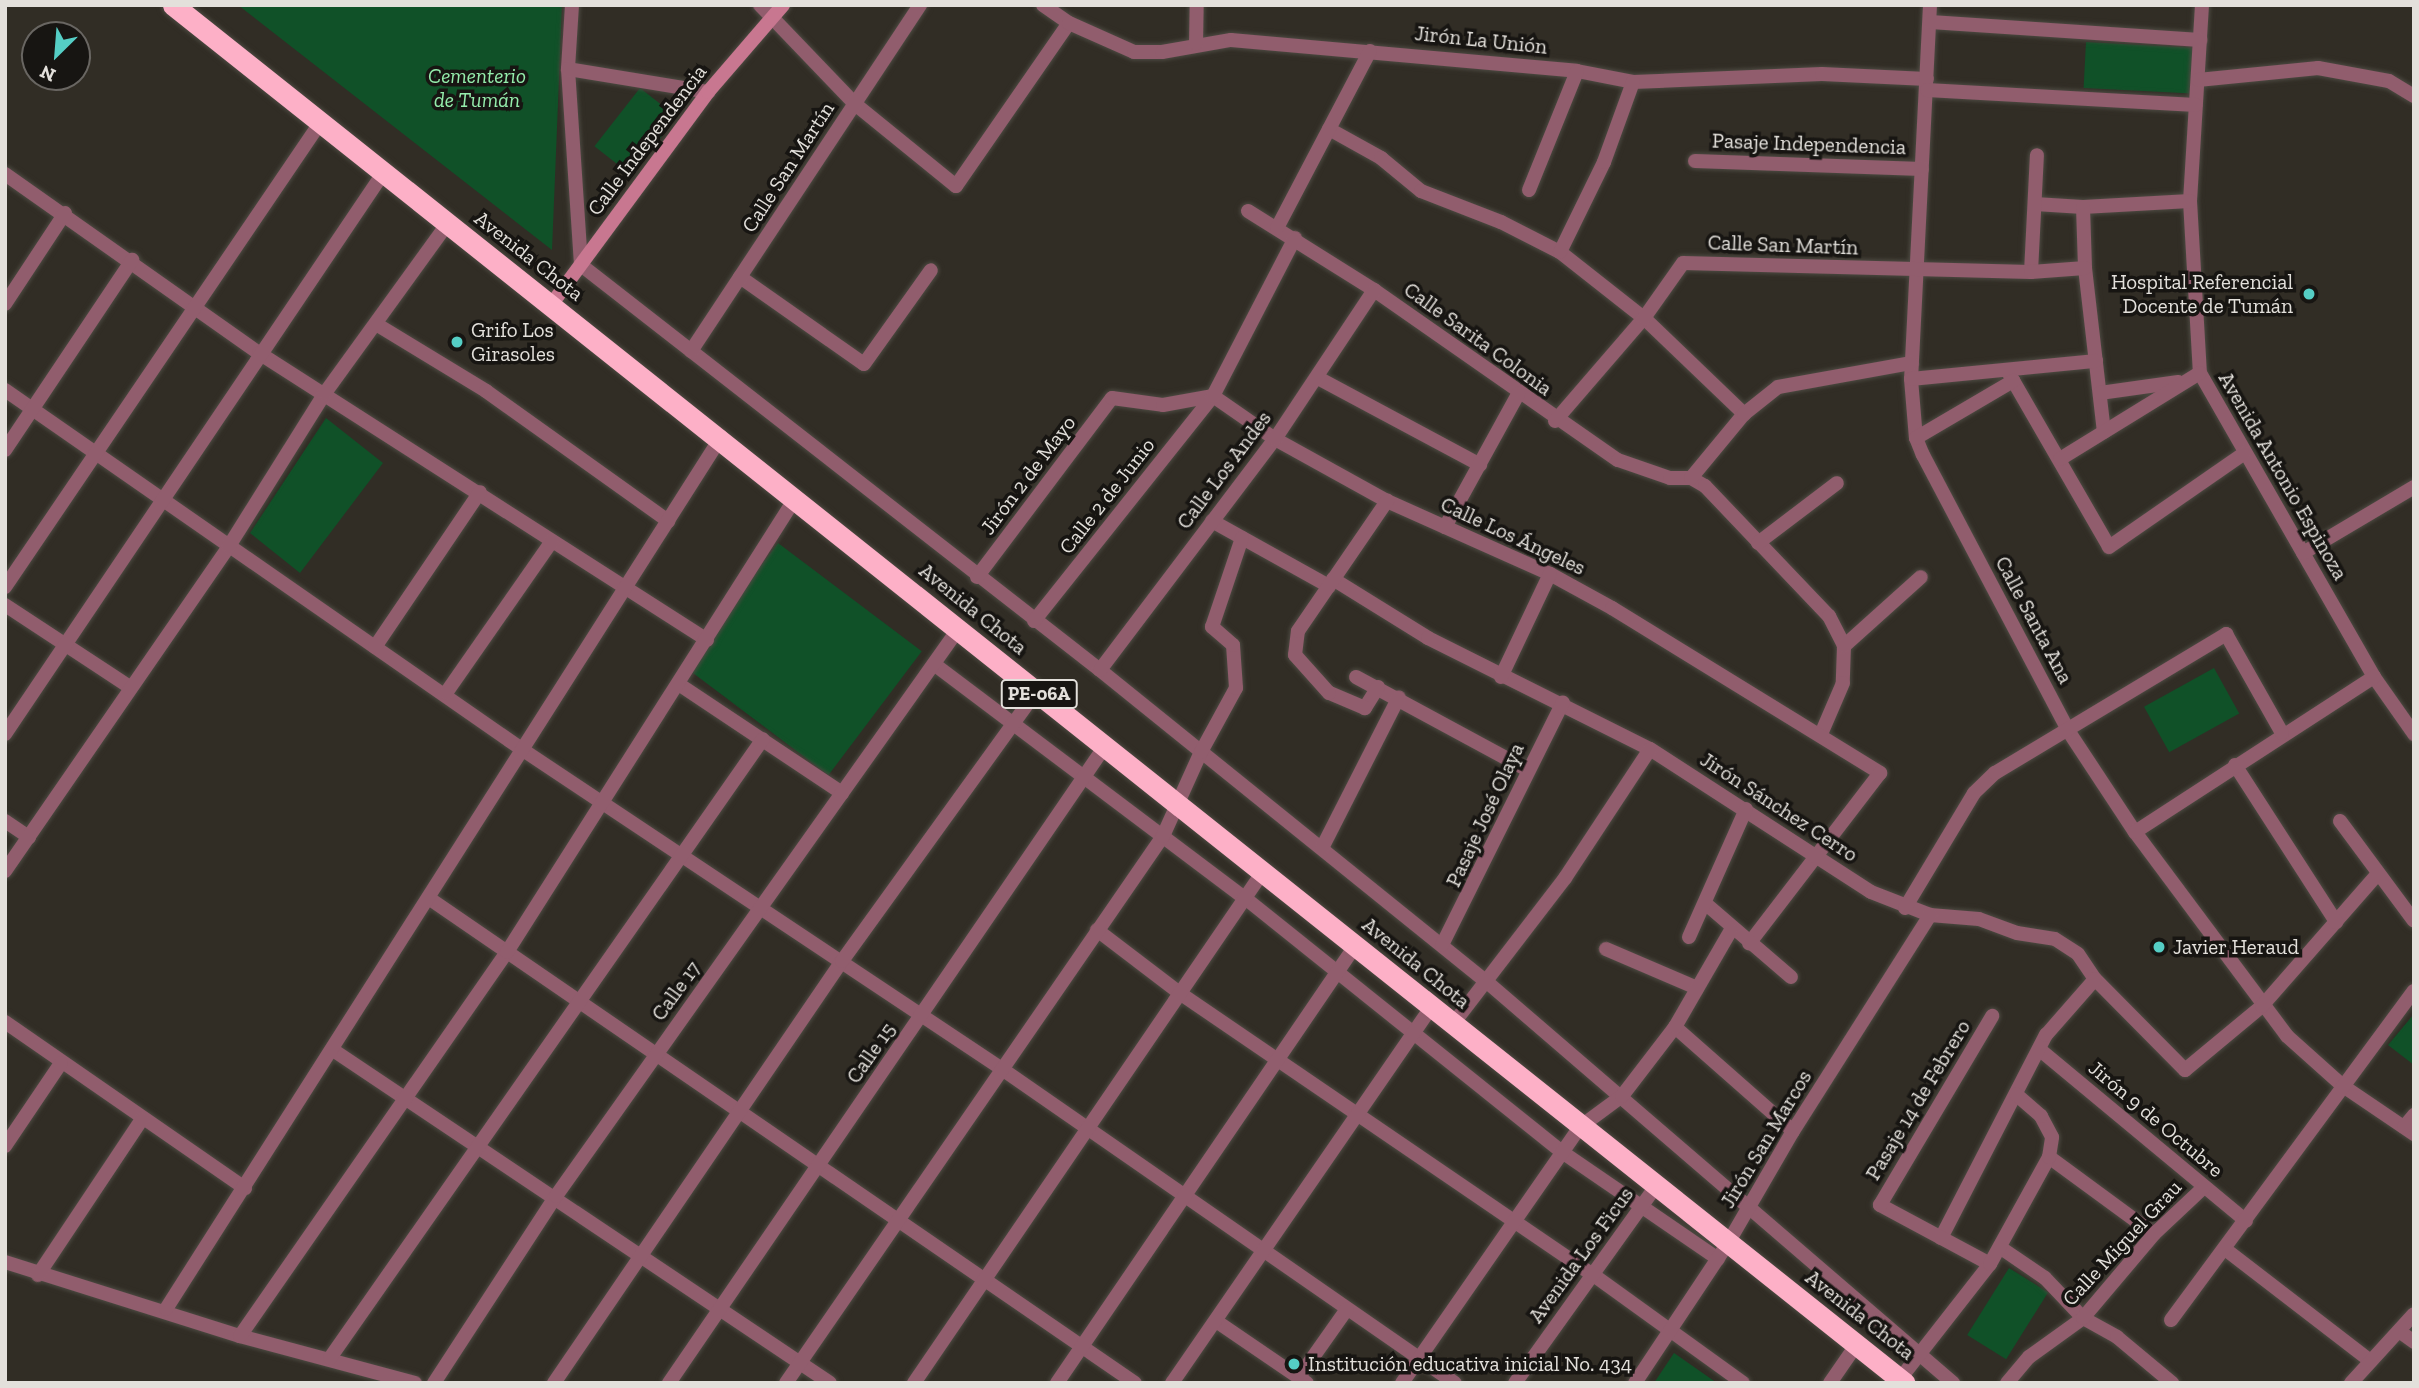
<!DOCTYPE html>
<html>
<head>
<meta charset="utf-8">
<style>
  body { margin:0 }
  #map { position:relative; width:2419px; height:1388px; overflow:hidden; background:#312d25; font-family:"Zilla Slab",serif }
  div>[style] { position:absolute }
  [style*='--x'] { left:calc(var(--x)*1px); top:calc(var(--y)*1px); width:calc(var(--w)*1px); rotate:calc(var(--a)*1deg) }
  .green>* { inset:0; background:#105128; transform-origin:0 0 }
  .roads { filter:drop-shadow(0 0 2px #4d4a42) drop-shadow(0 0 2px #4d4a42) }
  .street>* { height:14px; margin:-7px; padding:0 7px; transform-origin:7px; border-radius:7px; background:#915d6d }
  .secondary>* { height:14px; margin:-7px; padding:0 7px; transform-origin:7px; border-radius:7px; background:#c87790 }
  .highway>* { height:21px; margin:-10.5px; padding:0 10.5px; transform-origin:10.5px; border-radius:10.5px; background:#fdb0c7 }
  .dots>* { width:19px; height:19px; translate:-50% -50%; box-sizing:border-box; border:4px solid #171512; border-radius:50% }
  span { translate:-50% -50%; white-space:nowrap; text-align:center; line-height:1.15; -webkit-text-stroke:7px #171512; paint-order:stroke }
  .shield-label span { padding:2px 5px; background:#171512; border:2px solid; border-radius:5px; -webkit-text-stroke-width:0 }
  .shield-label { font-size:19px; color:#e3e0db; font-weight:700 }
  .street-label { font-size:21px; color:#e3e0db }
  .park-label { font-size:21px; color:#95eeac; font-style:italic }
  .poi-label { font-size:21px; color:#e3e0db }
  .right { translate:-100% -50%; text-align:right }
  .left { translate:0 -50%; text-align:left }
  .frame { position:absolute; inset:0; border:7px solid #e3e0db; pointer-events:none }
  .north { position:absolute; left:21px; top:21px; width:70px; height:70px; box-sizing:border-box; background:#171512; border:2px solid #696662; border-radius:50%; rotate:205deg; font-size:19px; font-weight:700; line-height:28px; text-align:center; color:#e3e0db }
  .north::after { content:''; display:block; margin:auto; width:24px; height:32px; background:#55cec5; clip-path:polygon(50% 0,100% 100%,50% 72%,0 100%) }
</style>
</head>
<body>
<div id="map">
  <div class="green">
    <div style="clip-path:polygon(238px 5px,562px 5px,552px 250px)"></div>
    <div style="left:2086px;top:42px;width:108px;height:46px;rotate:3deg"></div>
    <div style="left:640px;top:88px;width:47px;height:74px;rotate:38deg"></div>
    <div style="clip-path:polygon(326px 418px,383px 463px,300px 573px,250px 533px)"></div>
    <div style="left:778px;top:543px;width:180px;height:155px;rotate:37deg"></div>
    <div style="left:2214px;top:668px;width:52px;height:80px;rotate:61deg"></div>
    <div style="clip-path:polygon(2414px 1014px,2414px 1065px,2388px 1045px)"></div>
    <div style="left:2009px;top:1268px;width:46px;height:79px;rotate:32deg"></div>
    <div style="clip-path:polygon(1674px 1353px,1717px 1383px,1654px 1383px)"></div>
  </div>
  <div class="roads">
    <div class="street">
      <div style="--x:572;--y:5;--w:64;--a:93.6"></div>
      <div style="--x:568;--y:69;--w:196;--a:86.2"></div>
      <div style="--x:581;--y:265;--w:658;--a:37.97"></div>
      <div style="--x:1100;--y:670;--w:497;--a:38.9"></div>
      <div style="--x:1487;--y:982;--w:615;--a:40.71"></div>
      <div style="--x:760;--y:5;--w:137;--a:46.2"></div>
      <div style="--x:855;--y:104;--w:130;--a:39.1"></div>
      <div style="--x:956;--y:186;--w:198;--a:-55.3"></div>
      <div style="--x:1043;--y:5;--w:32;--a:35"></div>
      <div style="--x:1069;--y:23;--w:71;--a:24"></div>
      <div style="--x:1134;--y:52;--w:28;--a:0"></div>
      <div style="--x:1162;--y:52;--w:70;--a:-9.9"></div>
      <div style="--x:1231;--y:40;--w:347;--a:5.1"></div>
      <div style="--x:1577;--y:71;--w:57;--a:11.1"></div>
      <div style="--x:1633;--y:82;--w:189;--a:-2.4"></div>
      <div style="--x:1822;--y:74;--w:105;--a:2.7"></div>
      <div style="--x:1930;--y:5;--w:374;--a:92.9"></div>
      <div style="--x:1911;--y:379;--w:59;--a:85.2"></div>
      <div style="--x:1916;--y:438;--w:18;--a:68"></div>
      <div style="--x:1923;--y:455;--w:313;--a:62.2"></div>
      <div style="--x:2069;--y:732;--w:120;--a:56.6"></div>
      <div style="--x:2135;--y:832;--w:254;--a:53.3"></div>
      <div style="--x:2287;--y:1036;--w:75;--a:41.8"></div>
      <div style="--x:2343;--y:1086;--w:86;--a:34.1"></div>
      <div style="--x:2202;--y:5;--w:196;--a:93.5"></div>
      <div style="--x:2190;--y:201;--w:172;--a:86.7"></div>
      <div style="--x:2200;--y:373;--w:350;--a:60.2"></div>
      <div style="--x:2374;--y:677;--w:70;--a:54.9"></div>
      <div style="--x:1930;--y:22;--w:271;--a:3.8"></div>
      <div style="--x:1196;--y:44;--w:39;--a:-89"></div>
      <div style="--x:568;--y:69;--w:142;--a:9.3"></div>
      <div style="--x:2198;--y:80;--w:121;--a:-5.7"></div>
      <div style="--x:2318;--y:68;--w:72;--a:10.4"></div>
      <div style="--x:2389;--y:81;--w:29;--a:31"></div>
      <div style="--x:1927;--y:90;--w:269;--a:3.2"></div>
      <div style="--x:1329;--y:129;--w:60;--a:29.1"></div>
      <div style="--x:1381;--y:158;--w:52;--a:39.5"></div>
      <div style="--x:1421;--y:191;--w:86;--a:21.2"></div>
      <div style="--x:1501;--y:222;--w:66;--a:27"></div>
      <div style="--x:1560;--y:252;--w:107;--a:38.2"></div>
      <div style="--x:1644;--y:318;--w:139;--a:43.8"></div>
      <div style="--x:1695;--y:161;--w:227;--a:2"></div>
      <div style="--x:5;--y:174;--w:311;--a:35.2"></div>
      <div style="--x:259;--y:353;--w:532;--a:32.64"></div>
      <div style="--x:1529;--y:190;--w:128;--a:-68"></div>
      <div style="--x:2035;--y:204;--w:48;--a:3.6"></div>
      <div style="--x:2083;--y:207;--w:107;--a:-3.2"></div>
      <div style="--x:2083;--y:207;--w:61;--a:88.1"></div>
      <div style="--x:2085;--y:268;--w:165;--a:83.4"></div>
      <div style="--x:1248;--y:211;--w:149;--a:32.1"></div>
      <div style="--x:1374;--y:290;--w:297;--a:34.9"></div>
      <div style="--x:1618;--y:460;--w:55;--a:19.1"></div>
      <div style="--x:1670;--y:478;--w:21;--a:0"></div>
      <div style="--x:1277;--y:228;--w:200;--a:-62.3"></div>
      <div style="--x:1560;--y:252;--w:100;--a:-63.9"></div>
      <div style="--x:1604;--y:162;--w:85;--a:-70.1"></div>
      <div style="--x:2031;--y:272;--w:117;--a:-87.1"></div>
      <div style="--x:740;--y:277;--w:151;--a:35.1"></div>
      <div style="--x:864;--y:364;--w:115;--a:-54.5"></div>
      <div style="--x:5;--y:304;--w:109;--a:-56.6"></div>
      <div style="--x:376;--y:324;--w:129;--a:31.3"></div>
      <div style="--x:486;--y:391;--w:224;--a:35.5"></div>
      <div style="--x:691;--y:351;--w:415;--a:-56.5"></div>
      <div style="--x:2007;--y:370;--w:204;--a:60"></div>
      <div style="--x:2109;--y:547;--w:165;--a:-34.7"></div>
      <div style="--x:1318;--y:378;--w:184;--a:28.2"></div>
      <div style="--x:1911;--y:379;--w:186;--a:-5.6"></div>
      <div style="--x:5;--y:390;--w:631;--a:34.8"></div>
      <div style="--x:523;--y:750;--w:576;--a:33.66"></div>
      <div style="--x:1002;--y:1069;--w:551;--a:34.73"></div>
      <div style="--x:2100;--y:393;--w:79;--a:-8"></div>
      <div style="--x:1555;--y:421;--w:136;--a:-49.2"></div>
      <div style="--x:1644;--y:318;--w:67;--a:-54.7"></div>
      <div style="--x:1683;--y:263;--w:348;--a:1.5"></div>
      <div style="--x:2031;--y:272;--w:54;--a:-4.2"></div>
      <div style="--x:1916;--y:438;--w:113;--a:-30.4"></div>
      <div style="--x:5;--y:450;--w:229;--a:-56.2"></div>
      <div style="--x:2060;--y:459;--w:164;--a:-31.6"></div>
      <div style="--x:1691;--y:478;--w:16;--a:30"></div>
      <div style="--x:1705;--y:486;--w:180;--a:46.4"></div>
      <div style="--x:1829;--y:616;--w:34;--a:63"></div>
      <div style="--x:1844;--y:646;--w:37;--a:92"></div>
      <div style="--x:1843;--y:683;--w:56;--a:113.3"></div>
      <div style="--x:1691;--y:478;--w:83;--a:-50.4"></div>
      <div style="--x:1744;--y:414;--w:43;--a:-38.5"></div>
      <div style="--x:1778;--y:387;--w:136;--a:-10.2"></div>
      <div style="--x:1212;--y:521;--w:134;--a:29.1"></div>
      <div style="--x:1445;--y:527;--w:152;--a:-61.2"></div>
      <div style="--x:1758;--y:543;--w:99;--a:-37.2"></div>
      <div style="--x:2303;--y:553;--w:129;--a:-30.7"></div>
      <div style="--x:977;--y:577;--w:224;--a:-53"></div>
      <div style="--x:1112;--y:398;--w:51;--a:7.8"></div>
      <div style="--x:1163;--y:405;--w:51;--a:-10.2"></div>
      <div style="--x:1213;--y:396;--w:75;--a:34.7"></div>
      <div style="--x:1275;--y:439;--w:128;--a:29"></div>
      <div style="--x:1387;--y:501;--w:179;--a:24.1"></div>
      <div style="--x:1550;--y:574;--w:71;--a:28.7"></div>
      <div style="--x:1612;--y:608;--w:315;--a:31.6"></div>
      <div style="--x:1880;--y:773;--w:215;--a:127.5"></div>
      <div style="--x:1333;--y:579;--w:112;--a:31.8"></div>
      <div style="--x:1428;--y:638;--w:248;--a:26.6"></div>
      <div style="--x:1650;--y:749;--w:263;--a:32.9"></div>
      <div style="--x:1871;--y:892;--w:63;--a:21.3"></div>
      <div style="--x:1930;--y:915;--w:49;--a:4.7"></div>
      <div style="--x:1979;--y:919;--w:40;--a:20.2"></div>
      <div style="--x:2017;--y:933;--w:38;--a:9"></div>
      <div style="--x:2055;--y:939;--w:27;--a:33"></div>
      <div style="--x:2078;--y:954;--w:30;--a:56"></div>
      <div style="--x:2095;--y:979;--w:128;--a:45.3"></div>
      <div style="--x:2185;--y:1070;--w:100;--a:-39.7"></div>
      <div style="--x:2262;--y:1006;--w:173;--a:-48.8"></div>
      <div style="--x:5;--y:587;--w:561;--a:-55.83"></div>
      <div style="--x:5;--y:605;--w:149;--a:33.3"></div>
      <div style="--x:1034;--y:621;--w:288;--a:-51.5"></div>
      <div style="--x:1213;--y:396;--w:178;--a:-62.6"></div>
      <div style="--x:1844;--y:646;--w:103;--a:-41.9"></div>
      <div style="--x:375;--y:647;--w:187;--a:-55.9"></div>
      <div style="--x:934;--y:664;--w:389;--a:37"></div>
      <div style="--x:1245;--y:898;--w:406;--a:38.7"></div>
      <div style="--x:1562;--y:1152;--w:189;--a:34.4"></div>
      <div style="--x:1100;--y:670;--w:290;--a:-52.9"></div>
      <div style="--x:1275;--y:439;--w:179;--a:-56.4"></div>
      <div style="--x:1356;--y:677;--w:196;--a:28.4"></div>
      <div style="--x:1501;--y:677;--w:114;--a:-64.6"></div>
      <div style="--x:680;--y:685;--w:195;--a:33.7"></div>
      <div style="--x:1378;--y:687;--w:25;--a:122"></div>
      <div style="--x:1365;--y:708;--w:39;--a:-157"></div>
      <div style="--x:1329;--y:693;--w:51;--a:-131.8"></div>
      <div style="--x:1295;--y:655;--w:24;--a:-83"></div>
      <div style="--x:1298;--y:631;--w:158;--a:-55.6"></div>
      <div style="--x:446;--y:693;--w:185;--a:-55.1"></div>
      <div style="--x:5;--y:734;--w:678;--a:-56.01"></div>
      <div style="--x:2235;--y:765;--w:187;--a:57.2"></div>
      <div style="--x:5;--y:821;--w:29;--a:34"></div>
      <div style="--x:2340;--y:821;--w:124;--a:53.5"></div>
      <div style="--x:2135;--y:832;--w:285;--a:-33"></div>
      <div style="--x:1322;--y:848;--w:169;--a:-63"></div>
      <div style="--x:5;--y:871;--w:395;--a:-55.4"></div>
      <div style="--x:229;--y:546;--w:181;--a:-57.9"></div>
      <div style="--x:325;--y:393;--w:210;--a:-54.1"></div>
      <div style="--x:430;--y:899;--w:855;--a:34.47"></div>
      <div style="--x:1706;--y:904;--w:112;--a:40.7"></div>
      <div style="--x:1905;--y:908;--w:134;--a:-59"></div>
      <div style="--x:1974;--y:793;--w:29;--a:-44"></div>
      <div style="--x:1995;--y:773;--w:270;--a:-31"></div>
      <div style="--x:2226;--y:634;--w:114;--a:60.5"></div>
      <div style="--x:1097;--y:930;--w:106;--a:37.3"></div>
      <div style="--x:1181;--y:994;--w:497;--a:34.3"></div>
      <div style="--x:1592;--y:1274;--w:186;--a:35.8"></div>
      <div style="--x:1689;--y:937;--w:140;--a:-66"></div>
      <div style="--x:1442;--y:945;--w:271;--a:-63.5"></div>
      <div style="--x:1606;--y:949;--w:99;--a:23.2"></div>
      <div style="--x:5;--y:1022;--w:292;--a:34.7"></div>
      <div style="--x:1453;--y:1024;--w:184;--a:-52.5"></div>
      <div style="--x:1565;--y:878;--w:154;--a:-56.6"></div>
      <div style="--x:1675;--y:1027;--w:157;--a:41.4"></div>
      <div style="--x:2039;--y:1049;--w:269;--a:39.7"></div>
      <div style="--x:333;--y:1050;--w:598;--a:33.82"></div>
      <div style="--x:2404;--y:1127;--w:16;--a:-50"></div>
      <div style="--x:5;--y:1146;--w:100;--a:-56"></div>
      <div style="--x:2049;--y:1157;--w:130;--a:36.3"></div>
      <div style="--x:1941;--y:1238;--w:229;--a:-62.7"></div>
      <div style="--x:2046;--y:1035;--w:74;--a:-48.8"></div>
      <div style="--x:2001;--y:1248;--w:53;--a:34.3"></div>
      <div style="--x:2045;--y:1278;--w:55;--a:46.5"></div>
      <div style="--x:2083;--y:1318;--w:39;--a:29"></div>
      <div style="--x:2117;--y:1337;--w:72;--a:39.9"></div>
      <div style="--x:2225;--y:1249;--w:182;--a:37.6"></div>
      <div style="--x:5;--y:1262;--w:246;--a:17.5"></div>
      <div style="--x:240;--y:1336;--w:181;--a:15"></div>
      <div style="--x:1990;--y:1264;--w:125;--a:-151.8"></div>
      <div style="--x:1880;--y:1205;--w:220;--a:-59.3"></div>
      <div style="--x:38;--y:1275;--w:187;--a:-56.3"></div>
      <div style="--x:166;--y:1309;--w:1034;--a:-57.52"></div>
      <div style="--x:2171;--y:1320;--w:409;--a:-53.6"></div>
      <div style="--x:1216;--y:1321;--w:110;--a:34.3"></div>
      <div style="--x:2399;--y:1331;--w:19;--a:36"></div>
      <div style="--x:240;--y:1336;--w:468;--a:-55.2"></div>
      <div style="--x:507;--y:952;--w:539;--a:-57.58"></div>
      <div style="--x:330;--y:1358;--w:755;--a:-55.03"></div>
      <div style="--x:1299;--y:1377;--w:83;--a:-54.8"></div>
      <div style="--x:1900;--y:1379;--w:146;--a:-52"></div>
      <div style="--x:1990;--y:1264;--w:122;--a:-61.1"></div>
      <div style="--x:2049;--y:1157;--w:20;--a:-81"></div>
      <div style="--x:2052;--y:1137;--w:24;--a:-118"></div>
      <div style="--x:2041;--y:1116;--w:33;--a:-139"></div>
      <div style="--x:434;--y:1383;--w:223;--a:-56.9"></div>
      <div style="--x:556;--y:1196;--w:696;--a:-54.64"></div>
      <div style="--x:554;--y:1383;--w:511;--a:-55.69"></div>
      <div style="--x:842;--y:961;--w:332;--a:-54.2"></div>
      <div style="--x:669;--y:1383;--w:772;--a:-55.61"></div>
      <div style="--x:786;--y:1383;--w:664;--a:-55.42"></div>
      <div style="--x:1163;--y:836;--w:92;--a:-65.7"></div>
      <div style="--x:1201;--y:752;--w:73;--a:-61.3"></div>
      <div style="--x:1236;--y:688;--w:43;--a:-94"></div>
      <div style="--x:1233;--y:645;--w:28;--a:-139"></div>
      <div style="--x:1212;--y:627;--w:94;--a:-71.4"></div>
      <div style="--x:914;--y:1383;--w:617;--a:-55.69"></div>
      <div style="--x:1057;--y:1383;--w:529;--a:-55.71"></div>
      <div style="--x:1172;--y:1383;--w:458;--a:-55.4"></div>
      <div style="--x:1402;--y:1383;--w:312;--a:-55.2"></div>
      <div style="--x:1580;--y:1127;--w:52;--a:-36.4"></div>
      <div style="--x:1622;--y:1096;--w:87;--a:-52.5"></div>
      <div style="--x:1675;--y:1027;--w:112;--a:-60"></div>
      <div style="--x:1515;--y:1383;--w:242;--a:-54.4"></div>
      <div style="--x:1635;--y:1383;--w:168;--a:-56.4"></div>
      <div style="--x:1728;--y:1243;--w:129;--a:-59.9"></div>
      <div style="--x:1793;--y:1131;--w:256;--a:-57.6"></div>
      <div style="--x:1830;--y:1383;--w:47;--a:-55.3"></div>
      <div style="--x:2007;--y:1383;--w:34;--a:-50"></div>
      <div style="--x:2029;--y:1357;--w:67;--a:-35.8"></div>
      <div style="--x:2083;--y:1318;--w:110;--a:-49.8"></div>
      <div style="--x:2154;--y:1234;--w:69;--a:-43.2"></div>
      <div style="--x:2351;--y:1383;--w:93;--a:-47.6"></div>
    </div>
    <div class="secondary">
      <div style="--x:551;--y:305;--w:265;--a:-53.6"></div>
      <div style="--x:708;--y:92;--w:115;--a:-49.2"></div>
    </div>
    <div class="highway">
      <div style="--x:173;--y:5;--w:2213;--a:38.51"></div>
    </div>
  </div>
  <div class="dots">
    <div style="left:2309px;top:294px;background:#55cec5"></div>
    <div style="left:457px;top:342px;background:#55cec5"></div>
    <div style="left:2159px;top:947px;background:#55cec5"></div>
    <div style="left:1294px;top:1364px;background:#55cec5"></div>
  </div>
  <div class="shield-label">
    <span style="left:1039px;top:694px">PE-06A</span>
  </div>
  <div class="street-label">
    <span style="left:1481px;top:40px;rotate:6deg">Jirón La Unión</span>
    <span style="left:647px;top:140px;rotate:-53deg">Calle Independencia</span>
    <span style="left:1809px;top:144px;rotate:2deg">Pasaje Independencia</span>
    <span style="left:788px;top:167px;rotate:-57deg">Calle San Martín</span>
    <span style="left:1783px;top:245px;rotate:2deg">Calle San Martín</span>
    <span style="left:529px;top:256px;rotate:38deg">Avenida Chota</span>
    <span style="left:1478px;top:339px;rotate:36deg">Calle Sarita Colonia</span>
    <span style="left:1224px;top:470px;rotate:-53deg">Calle Los Andes</span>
    <span style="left:1028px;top:475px;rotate:-53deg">Jirón 2 de Mayo</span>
    <span style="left:2283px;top:476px;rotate:60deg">Avenida Antonio Espinoza</span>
    <span style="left:1107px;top:496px;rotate:-52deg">Calle 2 de Junio</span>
    <span style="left:1513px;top:536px;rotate:25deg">Calle Los Ángeles</span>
    <span style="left:973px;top:609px;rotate:39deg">Avenida Chota</span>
    <span style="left:2034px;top:620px;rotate:62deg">Calle Santa Ana</span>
    <span style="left:1779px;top:807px;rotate:33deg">Jirón Sánchez Cerro</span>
    <span style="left:1485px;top:815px;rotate:-65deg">Pasaje José Olaya</span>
    <span style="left:1416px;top:963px;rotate:39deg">Avenida Chota</span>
    <span style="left:676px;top:991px;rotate:-54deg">Calle 17</span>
    <span style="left:871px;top:1053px;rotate:-55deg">Calle 15</span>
    <span style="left:1918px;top:1100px;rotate:-59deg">Pasaje 14 de Febrero</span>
    <span style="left:2156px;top:1119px;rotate:40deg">Jirón 9 de Octubre</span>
    <span style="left:1766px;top:1139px;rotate:-59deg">Jirón San Marcos</span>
    <span style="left:2122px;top:1243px;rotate:-47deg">Calle Miguel Grau</span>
    <span style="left:1581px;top:1255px;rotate:-54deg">Avenida Los Ficus</span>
    <span style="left:1860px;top:1315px;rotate:38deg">Avenida Chota</span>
  </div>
  <div class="park-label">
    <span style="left:477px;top:88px">Cementerio<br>de Tumán</span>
  </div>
  <div class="poi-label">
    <span class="right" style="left:2293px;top:294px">Hospital Referencial<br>Docente de Tumán</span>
    <span class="left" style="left:471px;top:342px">Grifo Los<br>Girasoles</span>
    <span class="left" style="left:2173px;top:947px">Javier Heraud</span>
    <span class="left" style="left:1308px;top:1364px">Institución educativa inicial No. 434</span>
  </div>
  <div class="frame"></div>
  <div class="north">N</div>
</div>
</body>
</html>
